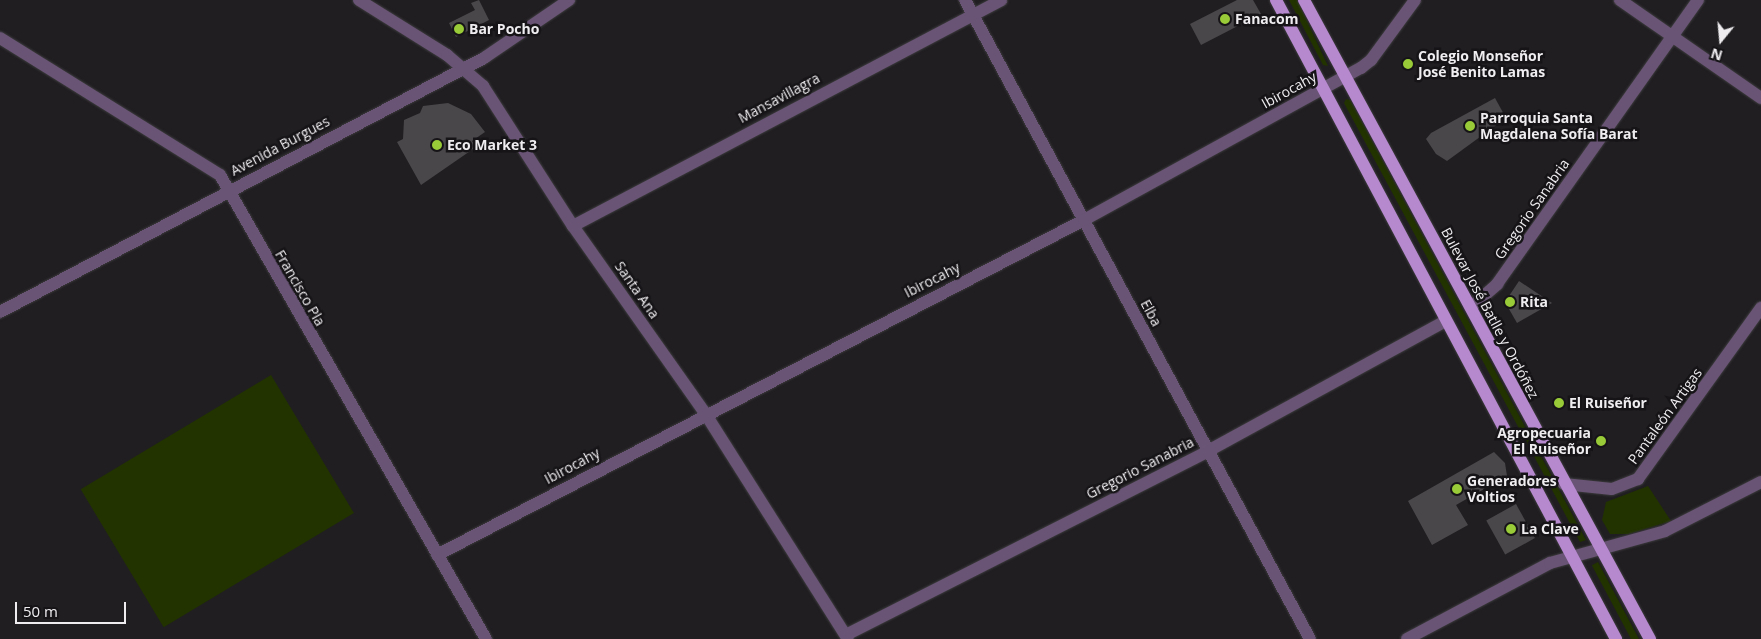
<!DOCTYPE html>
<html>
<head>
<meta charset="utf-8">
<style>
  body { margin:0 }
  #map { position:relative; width:1761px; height:639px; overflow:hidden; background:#201e21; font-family:"Open Sans",sans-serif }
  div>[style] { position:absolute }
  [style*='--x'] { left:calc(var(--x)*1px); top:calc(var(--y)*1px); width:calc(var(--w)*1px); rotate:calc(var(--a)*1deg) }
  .green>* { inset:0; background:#230; transform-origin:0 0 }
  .building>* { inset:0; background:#49474a; transform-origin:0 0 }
  .roads { filter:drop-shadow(0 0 1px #3d3b3e) drop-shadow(0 0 1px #3d3b3e) }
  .minor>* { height:12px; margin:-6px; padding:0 6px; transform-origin:6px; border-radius:6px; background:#695475 }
  .tertiary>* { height:12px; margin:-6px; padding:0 6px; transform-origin:6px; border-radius:6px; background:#695475 }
  .primary>* { height:12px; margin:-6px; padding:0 6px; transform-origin:6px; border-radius:6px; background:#b688ce }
  .dots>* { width:14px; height:14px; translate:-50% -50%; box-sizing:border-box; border:2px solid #161417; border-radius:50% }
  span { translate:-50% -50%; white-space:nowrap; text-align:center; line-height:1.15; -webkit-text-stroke:5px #161417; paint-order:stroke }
  .poi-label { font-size:14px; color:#efedf0; font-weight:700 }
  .left { translate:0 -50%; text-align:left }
  .right { translate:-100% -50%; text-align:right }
  .street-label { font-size:14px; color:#efedf0 }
  .north { position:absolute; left:1696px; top:15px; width:50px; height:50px; -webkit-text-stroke:4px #161417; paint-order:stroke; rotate:197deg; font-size:14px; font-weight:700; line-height:20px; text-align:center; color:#efedf0 }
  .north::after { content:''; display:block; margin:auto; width:18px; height:22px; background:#efedf0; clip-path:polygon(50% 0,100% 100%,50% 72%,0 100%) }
  .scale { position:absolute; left:15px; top:602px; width:111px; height:22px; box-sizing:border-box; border:2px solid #efedf0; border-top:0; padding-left:6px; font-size:15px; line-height:18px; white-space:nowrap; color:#efedf0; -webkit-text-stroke:4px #161417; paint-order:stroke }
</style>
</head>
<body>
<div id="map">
  <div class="green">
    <div style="clip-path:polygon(1289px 0,1297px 0,1328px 66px,1323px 65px)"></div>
    <div style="clip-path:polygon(1346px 99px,1350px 100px,1586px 540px,1580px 542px,1344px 103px)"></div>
    <div style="left:271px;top:375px;width:161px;height:222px;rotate:59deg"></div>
    <div style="clip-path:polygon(1648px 486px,1671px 521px,1628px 534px,1610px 534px,1602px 520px,1606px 502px)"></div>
    <div style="left:1598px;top:562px;width:87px;height:7px;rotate:62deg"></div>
  </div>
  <div class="building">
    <div style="clip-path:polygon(479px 0,489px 20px,456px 37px,449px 23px,475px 10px,471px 3px)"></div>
    <div style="clip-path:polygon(1237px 0,1253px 0,1261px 14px,1201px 45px,1190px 24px)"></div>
    <div style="clip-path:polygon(1495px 98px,1506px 118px,1447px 161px,1436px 154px,1426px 139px,1431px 133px)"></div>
    <div style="clip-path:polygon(448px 103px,471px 114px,485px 132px,472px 141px,476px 147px,421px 185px,397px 142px,403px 139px,404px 120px,420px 113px,423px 106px)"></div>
    <div style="clip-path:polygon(1519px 281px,1552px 303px,1517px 323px,1505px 302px)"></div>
    <div style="clip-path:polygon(1494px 452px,1505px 463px,1507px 476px,1456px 505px,1468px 525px,1432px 545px,1408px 501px)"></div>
    <div style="left:1516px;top:504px;width:39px;height:34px;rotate:61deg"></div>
  </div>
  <div class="roads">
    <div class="minor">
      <div style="--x:359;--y:0;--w:104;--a:32"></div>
      <div style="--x:447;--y:55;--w:48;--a:40.7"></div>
      <div style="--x:483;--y:86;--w:166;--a:57.3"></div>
      <div style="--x:573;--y:226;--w:229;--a:54.8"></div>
      <div style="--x:705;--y:413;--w:267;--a:57.7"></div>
      <div style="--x:965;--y:0;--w:726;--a:61.64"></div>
      <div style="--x:1620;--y:0;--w:172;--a:34.8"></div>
      <div style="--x:0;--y:38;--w:259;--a:31.9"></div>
      <div style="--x:220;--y:175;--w:535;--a:60.18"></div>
      <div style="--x:573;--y:226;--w:484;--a:-27.8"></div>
      <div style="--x:1471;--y:307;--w:35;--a:-41"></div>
      <div style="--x:1497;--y:284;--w:348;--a:-54.7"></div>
      <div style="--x:1564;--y:484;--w:48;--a:5.9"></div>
      <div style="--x:1612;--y:489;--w:28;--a:-21"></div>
      <div style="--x:1638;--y:479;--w:211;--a:-54.3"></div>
      <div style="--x:437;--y:555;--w:729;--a:-27.37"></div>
      <div style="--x:1084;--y:220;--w:316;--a:-28.8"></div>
      <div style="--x:1361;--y:68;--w:13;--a:-39"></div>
      <div style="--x:1371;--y:60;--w:74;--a:-53.7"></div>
      <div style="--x:846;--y:635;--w:406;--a:-26.9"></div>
      <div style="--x:1208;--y:451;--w:270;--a:-28.7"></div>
      <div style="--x:1407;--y:639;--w:162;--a:-28"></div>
      <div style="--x:1550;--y:563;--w:119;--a:-15.5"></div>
      <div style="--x:1665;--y:531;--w:108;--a:-27"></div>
    </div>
    <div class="tertiary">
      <div style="--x:0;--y:312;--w:547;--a:-27.69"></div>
      <div style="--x:484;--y:58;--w:103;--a:-34.3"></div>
    </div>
    <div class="primary">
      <div style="--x:1276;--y:0;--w:724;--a:61.98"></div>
      <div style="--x:1304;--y:0;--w:727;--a:61.57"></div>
    </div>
  </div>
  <div class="dots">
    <div style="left:1225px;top:19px;background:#98cb37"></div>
    <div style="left:459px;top:29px;background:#98cb37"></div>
    <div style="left:1408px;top:64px;background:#98cb37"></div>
    <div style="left:1470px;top:126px;background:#98cb37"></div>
    <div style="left:437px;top:145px;background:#98cb37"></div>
    <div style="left:1510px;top:302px;background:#98cb37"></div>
    <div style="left:1559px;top:403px;background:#98cb37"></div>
    <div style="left:1601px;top:441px;background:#98cb37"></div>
    <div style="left:1457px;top:489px;background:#98cb37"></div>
    <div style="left:1511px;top:529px;background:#98cb37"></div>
  </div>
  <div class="poi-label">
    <span class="left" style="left:1235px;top:19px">Fanacom</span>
    <span class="left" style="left:469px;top:29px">Bar Pocho</span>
    <span class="left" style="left:1418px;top:64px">Colegio Monseñor<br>José Benito Lamas</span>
    <span class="left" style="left:1480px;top:126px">Parroquia Santa<br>Magdalena Sofía Barat</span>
    <span class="left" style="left:447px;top:145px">Eco Market 3</span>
    <span class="left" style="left:1520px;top:302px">Rita</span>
    <span class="left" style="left:1569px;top:403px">El Ruiseñor</span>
    <span class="right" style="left:1591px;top:441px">Agropecuaria<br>El Ruiseñor</span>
    <span class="left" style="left:1467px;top:489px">Generadores<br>Voltios</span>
    <span class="left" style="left:1521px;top:529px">La Clave</span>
  </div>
  <div class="street-label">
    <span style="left:1289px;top:90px;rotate:-29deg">Ibirocahy</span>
    <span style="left:779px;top:98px;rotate:-28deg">Mansavillagra</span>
    <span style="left:280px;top:146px;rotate:-28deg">Avenida Burgues</span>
    <span style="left:1532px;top:209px;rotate:-55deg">Gregorio Sanabria</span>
    <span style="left:932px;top:280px;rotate:-27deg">Ibirocahy</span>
    <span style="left:300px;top:288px;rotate:60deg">Francisco Pla</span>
    <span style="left:637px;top:290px;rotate:55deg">Santa Ana</span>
    <span style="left:1151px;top:313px;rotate:62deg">Elba</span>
    <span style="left:1490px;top:313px;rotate:62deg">Bulevar José Batlle y Ordóñez</span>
    <span style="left:1665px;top:416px;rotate:-54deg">Pantaleón Artigas</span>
    <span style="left:572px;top:466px;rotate:-28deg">Ibirocahy</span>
    <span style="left:1140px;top:468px;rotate:-27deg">Gregorio Sanabria</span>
  </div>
  <div class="north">N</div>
  <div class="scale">50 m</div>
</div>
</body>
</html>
